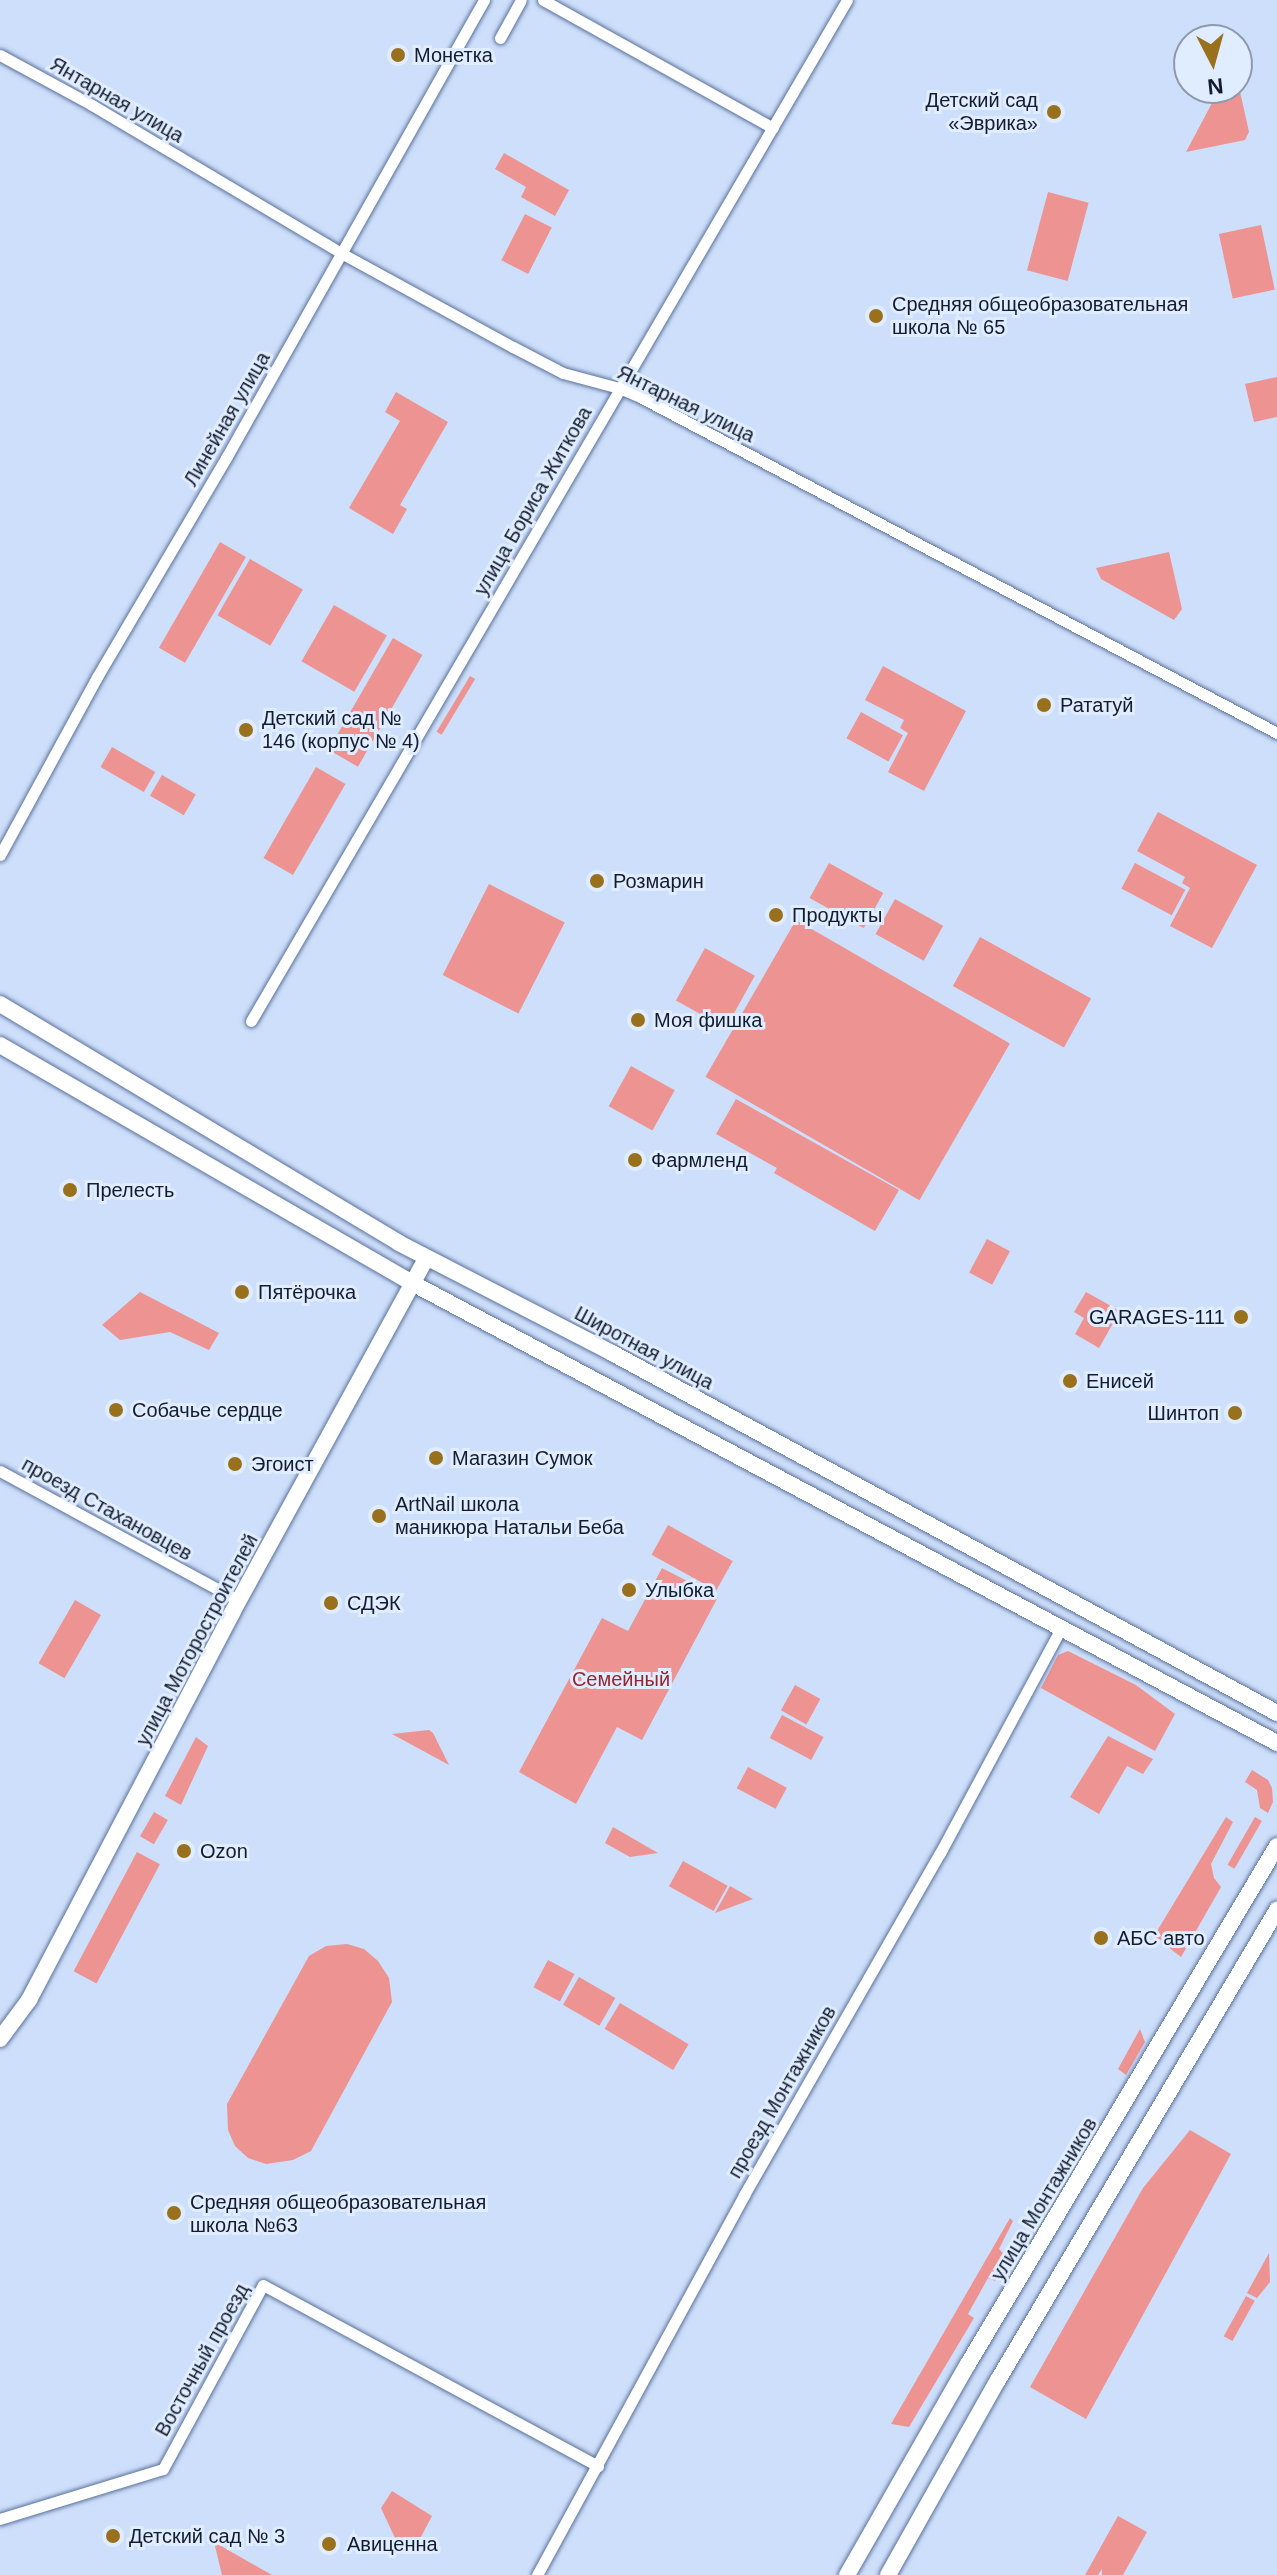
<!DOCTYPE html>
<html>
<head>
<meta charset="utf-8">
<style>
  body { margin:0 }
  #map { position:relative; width:1277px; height:2575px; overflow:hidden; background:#cedffb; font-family:Arial,sans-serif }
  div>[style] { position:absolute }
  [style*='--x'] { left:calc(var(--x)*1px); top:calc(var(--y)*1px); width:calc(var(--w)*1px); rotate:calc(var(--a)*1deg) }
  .green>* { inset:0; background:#ed9392; transform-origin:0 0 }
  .roads { filter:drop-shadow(0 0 2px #59719b) drop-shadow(0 0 2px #59719b) }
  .street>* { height:11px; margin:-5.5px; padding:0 5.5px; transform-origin:5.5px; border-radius:5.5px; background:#fff }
  .secondary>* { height:16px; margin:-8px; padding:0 8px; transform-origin:8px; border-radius:8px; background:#fff }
  .dots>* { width:22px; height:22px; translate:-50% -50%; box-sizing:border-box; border:4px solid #e0ecff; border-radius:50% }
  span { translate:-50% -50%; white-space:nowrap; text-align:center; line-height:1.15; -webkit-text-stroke:6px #e0ecff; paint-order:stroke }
  .poi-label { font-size:20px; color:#131d2e }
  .left { translate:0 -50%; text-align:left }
  .right { translate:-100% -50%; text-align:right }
  .street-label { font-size:20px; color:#131d2e }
  .park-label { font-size:20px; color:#952630 }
  .north { position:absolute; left:1173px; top:24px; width:80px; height:80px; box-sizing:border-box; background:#e0ecff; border:2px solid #8e99ab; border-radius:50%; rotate:174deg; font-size:22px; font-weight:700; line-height:32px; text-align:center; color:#131d2e }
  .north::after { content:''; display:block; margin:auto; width:28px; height:36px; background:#99701c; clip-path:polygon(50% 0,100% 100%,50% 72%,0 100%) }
</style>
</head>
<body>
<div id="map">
  <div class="green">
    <div style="clip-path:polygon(1237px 78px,1249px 132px,1245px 140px,1186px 152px,1220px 88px,1237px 88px)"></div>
    <div style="clip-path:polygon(504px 153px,569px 190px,555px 216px,521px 197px,526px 187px,495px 169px)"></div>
    <div style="left:1048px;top:192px;width:42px;height:81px;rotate:15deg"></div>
    <div style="left:525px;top:214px;width:30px;height:52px;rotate:27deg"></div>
    <div style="left:1261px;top:225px;width:66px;height:43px;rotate:78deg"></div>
    <div style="clip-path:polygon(1277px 377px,1277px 417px,1254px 422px,1245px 384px)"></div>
    <div style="clip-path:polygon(396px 392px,448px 422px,400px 505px,407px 509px,393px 534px,349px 508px,400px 421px,385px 412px)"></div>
    <div style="left:220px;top:542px;width:30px;height:122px;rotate:30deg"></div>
    <div style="clip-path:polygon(1169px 552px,1182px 609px,1174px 620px,1101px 579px,1096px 568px)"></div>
    <div style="left:250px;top:559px;width:61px;height:65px;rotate:30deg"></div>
    <div style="left:334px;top:605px;width:61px;height:65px;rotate:30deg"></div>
    <div style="left:393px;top:638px;width:34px;height:129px;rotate:30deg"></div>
    <div style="clip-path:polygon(883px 666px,966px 711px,924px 791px,888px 772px,908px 733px,900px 728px,904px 720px,865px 700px)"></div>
    <div style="left:470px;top:676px;width:6px;height:65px;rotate:31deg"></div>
    <div style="left:861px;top:712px;width:48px;height:30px;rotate:29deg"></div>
    <div style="left:112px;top:747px;width:50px;height:23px;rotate:30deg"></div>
    <div style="left:316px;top:767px;width:34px;height:105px;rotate:30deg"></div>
    <div style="left:162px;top:775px;width:39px;height:24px;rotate:30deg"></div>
    <div style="clip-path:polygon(1158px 812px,1257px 865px,1212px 948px,1170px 926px,1190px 888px,1182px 883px,1185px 877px,1137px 851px)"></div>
    <div style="left:829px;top:863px;width:62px;height:40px;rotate:29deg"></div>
    <div style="left:1135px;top:863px;width:57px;height:29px;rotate:28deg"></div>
    <div style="left:489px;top:884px;width:85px;height:102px;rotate:27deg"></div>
    <div style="left:895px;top:899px;width:55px;height:40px;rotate:29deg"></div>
    <div style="left:796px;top:920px;width:247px;height:181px;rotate:30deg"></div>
    <div style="left:980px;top:937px;width:127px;height:56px;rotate:29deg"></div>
    <div style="left:705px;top:948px;width:57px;height:60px;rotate:29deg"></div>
    <div style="left:631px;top:1066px;width:50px;height:46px;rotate:29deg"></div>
    <div style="clip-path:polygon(736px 1099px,899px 1190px,875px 1231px,774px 1173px,777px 1168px,716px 1134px)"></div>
    <div style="left:987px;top:1239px;width:26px;height:38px;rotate:28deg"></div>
    <div style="clip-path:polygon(140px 1292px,219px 1333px,209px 1350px,170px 1332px,120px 1340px,102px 1325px)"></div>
    <div style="clip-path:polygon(1086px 1292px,1120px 1311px,1099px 1348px,1075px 1334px,1084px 1318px,1074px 1312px)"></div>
    <div style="left:668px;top:1525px;width:74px;height:34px;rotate:29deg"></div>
    <div style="clip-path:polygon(662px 1568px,718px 1597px,642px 1740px,617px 1727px,576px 1804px,519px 1772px,602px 1618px,628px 1631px)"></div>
    <div style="left:75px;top:1600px;width:30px;height:73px;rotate:30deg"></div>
    <div style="clip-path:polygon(1068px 1651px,1136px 1685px,1175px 1714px,1155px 1751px,1041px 1688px,1058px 1655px)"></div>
    <div style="left:795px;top:1685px;width:29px;height:29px;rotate:29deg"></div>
    <div style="left:782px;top:1715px;width:47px;height:26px;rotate:28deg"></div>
    <div style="clip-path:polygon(429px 1730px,433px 1733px,449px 1765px,392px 1734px)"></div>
    <div style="clip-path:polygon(1108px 1736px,1153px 1759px,1143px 1774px,1127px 1766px,1099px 1814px,1070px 1797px)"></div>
    <div style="clip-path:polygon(196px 1737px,208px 1746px,181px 1805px,165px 1796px)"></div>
    <div style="left:748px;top:1767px;width:44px;height:24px;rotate:28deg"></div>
    <div style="clip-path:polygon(1252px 1770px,1268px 1780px,1272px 1788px,1273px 1802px,1268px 1813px,1260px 1808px,1257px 1790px,1245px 1782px)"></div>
    <div style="left:154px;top:1812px;width:16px;height:28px;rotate:30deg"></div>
    <div style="clip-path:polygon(1226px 1817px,1233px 1822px,1211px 1864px,1214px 1878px,1221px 1887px,1181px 1957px,1154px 1936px)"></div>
    <div style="left:1255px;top:1817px;width:8px;height:55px;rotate:30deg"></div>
    <div style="clip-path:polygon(613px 1827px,658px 1853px,630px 1857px,605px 1843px)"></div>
    <div style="left:137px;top:1852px;width:26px;height:135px;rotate:28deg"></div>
    <div style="left:683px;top:1861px;width:51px;height:29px;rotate:29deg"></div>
    <div style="clip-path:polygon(730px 1886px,753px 1899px,715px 1913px)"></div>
    <div style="clip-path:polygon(347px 1944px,364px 1949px,378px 1961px,389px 1978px,392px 2002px,311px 2151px,293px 2160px,266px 2164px,248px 2158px,235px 2146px,228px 2130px,227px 2104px,309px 1956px,326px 1946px)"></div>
    <div style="left:548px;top:1960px;width:30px;height:31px;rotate:28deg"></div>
    <div style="left:579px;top:1977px;width:42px;height:32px;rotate:30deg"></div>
    <div style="left:620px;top:2003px;width:80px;height:30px;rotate:31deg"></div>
    <div style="clip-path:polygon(1140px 2029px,1145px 2042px,1126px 2075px,1118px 2069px)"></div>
    <div style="clip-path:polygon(1190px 2130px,1231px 2154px,1086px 2419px,1030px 2387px,1143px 2188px)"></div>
    <div style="clip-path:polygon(1010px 2218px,1013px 2221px,999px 2249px,1008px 2258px,995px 2281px,988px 2278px,968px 2314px,974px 2318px,909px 2427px,891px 2424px)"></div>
    <div style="clip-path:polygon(1269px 2253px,1270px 2282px,1257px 2298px,1247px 2293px)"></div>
    <div style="left:1246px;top:2296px;width:10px;height:46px;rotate:29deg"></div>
    <div style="clip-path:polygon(392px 2491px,432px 2516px,414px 2550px,395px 2538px,381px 2508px)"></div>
    <div style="clip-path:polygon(1118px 2516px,1147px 2532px,1123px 2575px,1102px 2575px,1102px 2569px,1098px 2575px,1085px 2575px)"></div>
    <div style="clip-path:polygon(214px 2542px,272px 2575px,222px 2575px)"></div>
  </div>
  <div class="roads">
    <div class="street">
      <div style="--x:543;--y:0;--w:263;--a:29.1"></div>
      <div style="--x:500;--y:38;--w:43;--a:-61.1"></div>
      <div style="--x:0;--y:55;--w:105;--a:28.5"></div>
      <div style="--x:92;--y:105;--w:290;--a:30.7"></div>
      <div style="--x:341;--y:253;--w:196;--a:28.7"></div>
      <div style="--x:513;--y:347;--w:56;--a:27.5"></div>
      <div style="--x:563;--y:373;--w:58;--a:15"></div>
      <div style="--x:619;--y:388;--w:25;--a:23"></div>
      <div style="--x:642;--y:398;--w:718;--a:27.81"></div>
      <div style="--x:0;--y:855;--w:203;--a:-61.4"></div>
      <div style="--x:97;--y:677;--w:254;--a:-59.5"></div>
      <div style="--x:226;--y:458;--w:526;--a:-60.61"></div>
      <div style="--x:251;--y:1021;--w:1182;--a:-59.73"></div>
      <div style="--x:0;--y:1471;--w:272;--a:28.5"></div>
      <div style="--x:0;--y:2519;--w:170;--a:-17.1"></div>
      <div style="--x:163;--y:2469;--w:209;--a:-61.5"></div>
      <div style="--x:263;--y:2285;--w:381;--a:28.4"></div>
      <div style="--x:537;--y:2575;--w:433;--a:-61.4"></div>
      <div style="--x:744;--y:2195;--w:394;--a:-60.2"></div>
      <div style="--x:940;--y:1853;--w:255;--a:-61.7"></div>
    </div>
    <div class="secondary">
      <div style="--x:0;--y:1004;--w:465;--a:30.9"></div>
      <div style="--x:399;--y:1243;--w:240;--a:27.3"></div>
      <div style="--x:612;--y:1353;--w:756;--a:28.43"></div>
      <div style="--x:0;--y:1045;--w:476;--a:30"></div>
      <div style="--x:412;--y:1283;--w:980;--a:28"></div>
      <div style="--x:0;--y:2039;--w:49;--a:-53.4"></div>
      <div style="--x:29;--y:2000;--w:437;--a:-62.3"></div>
      <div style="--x:232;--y:1613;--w:405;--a:-61.3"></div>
      <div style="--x:847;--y:2575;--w:243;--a:-60.2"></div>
      <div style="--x:968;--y:2364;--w:603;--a:-59.18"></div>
      <div style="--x:888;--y:2575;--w:224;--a:-60.6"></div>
      <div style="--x:998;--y:2380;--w:547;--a:-59.31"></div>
    </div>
  </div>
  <div class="dots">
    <div style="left:398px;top:55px;background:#99701c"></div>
    <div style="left:1054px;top:112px;background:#99701c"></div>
    <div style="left:876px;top:316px;background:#99701c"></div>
    <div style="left:1044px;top:705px;background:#99701c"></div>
    <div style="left:246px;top:730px;background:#99701c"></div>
    <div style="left:597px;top:881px;background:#99701c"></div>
    <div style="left:776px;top:915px;background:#99701c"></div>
    <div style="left:638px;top:1020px;background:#99701c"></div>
    <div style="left:635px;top:1160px;background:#99701c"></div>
    <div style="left:70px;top:1190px;background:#99701c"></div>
    <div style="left:242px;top:1292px;background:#99701c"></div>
    <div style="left:1241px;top:1317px;background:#99701c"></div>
    <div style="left:1070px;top:1381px;background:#99701c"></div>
    <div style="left:116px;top:1410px;background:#99701c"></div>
    <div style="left:1235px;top:1413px;background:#99701c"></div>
    <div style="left:436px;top:1458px;background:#99701c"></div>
    <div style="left:235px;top:1464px;background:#99701c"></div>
    <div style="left:379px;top:1516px;background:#99701c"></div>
    <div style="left:629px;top:1590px;background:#99701c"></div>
    <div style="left:331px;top:1603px;background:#99701c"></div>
    <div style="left:184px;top:1851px;background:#99701c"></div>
    <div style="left:1101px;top:1938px;background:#99701c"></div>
    <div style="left:174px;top:2213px;background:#99701c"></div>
    <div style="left:113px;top:2536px;background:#99701c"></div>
    <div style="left:329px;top:2544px;background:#99701c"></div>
  </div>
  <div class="poi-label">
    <span class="left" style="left:414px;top:55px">Монетка</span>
    <span class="right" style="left:1038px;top:112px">Детский сад<br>«Эврика»</span>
    <span class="left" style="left:892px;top:316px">Средняя общеобразовательная<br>школа № 65</span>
    <span class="left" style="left:1060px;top:705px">Рататуй</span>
    <span class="left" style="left:262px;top:730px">Детский сад №<br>146 (корпус № 4)</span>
    <span class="left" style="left:613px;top:881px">Розмарин</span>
    <span class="left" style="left:792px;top:915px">Продукты</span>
    <span class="left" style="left:654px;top:1020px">Моя фишка</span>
    <span class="left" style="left:651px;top:1160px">Фармленд</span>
    <span class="left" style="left:86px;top:1190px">Прелесть</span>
    <span class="left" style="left:258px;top:1292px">Пятёрочка</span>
    <span class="right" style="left:1225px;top:1317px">GARAGES-111</span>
    <span class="left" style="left:1086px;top:1381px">Енисей</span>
    <span class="left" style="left:132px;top:1410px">Собачье сердце</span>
    <span class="right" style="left:1219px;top:1413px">Шинтоп</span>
    <span class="left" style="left:452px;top:1458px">Магазин Сумок</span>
    <span class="left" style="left:251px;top:1464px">Эгоист</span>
    <span class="left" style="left:395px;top:1516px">ArtNail школа<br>маникюра Натальи Беба</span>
    <span class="left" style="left:645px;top:1590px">Улыбка</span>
    <span class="left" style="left:347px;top:1603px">СДЭК</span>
    <span class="left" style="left:200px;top:1851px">Ozon</span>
    <span class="left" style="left:1117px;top:1938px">АБС авто</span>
    <span class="left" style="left:190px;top:2214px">Средняя общеобразовательная<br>школа №63</span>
    <span class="left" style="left:129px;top:2536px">Детский сад № 3</span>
    <span class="left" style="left:347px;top:2544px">Авиценна</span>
  </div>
  <div class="street-label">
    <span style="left:117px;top:100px;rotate:30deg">Янтарная улица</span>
    <span style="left:686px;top:404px;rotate:26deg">Янтарная улица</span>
    <span style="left:227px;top:419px;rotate:-60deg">Линейная улица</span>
    <span style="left:533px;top:501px;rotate:-60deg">улица Бориса Житкова</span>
    <span style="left:644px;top:1348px;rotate:28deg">Широтная улица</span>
    <span style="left:107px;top:1509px;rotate:29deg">проезд Стахановцев</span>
    <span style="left:197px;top:1640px;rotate:-62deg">улица Моторостроителей</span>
    <span style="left:782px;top:2092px;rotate:-60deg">проезд Монтажников</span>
    <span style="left:1044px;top:2199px;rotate:-59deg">улица Монтажников</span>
    <span style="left:202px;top:2360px;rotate:-61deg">Восточный проезд</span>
  </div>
  <div class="park-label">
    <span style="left:621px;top:1679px">Семейный</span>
  </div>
  <div class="north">N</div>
</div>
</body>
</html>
